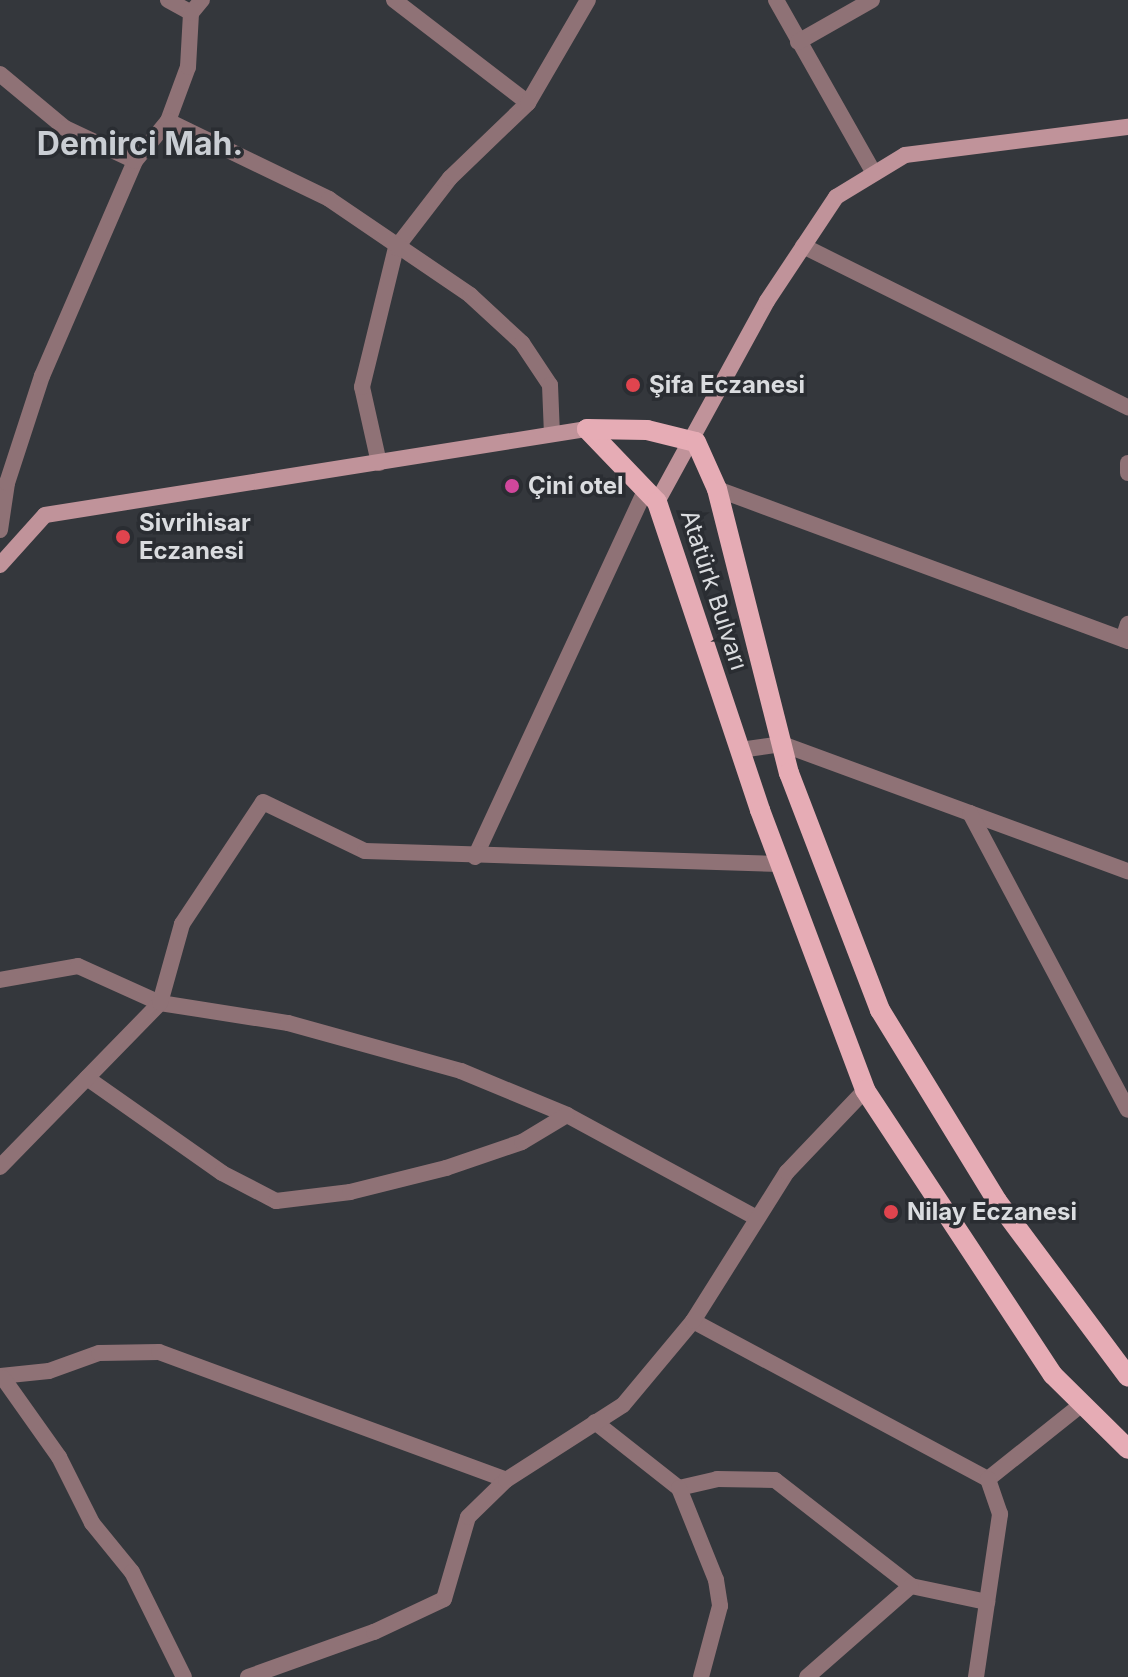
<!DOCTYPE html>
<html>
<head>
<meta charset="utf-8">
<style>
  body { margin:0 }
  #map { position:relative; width:1128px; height:1677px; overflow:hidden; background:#34373c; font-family:Inter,sans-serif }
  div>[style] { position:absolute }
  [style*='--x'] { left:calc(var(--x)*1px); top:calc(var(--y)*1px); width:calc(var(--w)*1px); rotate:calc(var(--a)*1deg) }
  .lane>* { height:16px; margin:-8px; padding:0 8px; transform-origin:8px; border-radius:8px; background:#8f7276 }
  .street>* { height:16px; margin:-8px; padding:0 8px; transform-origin:8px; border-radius:8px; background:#8f7276 }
  .secondary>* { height:16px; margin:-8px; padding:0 8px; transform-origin:8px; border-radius:8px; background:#c0939a }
  .primary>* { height:20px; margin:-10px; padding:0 10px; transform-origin:10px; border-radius:10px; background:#e6acb5 }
  .dots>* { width:22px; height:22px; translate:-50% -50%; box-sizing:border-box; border:4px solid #2a2d32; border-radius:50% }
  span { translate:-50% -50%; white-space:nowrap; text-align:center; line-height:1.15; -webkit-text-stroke:7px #2a2d32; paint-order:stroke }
  .poi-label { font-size:24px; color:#dadcdf; font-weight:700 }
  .left { translate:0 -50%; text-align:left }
  .street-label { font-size:24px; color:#dadcdf }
  .district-label { font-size:32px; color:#caced4; font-weight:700 }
</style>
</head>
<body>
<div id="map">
  <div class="lane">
    <div style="--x:1128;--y:463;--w:10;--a:90"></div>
    <div style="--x:1123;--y:639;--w:16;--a:-72"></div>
  </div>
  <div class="street">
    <div style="--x:168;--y:0;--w:26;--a:29"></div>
    <div style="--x:394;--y:0;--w:169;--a:37.5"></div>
    <div style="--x:776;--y:0;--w:199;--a:60.5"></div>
    <div style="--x:798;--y:42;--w:85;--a:-29.6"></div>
    <div style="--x:0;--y:74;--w:85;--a:39.7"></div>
    <div style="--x:65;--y:128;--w:77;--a:25.2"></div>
    <div style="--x:168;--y:121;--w:58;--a:-69.7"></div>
    <div style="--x:188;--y:67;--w:54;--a:-86.8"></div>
    <div style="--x:191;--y:13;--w:17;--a:-50"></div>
    <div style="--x:803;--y:246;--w:363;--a:26.4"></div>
    <div style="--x:379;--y:463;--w:78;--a:-102.6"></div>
    <div style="--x:362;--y:387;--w:143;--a:-76.3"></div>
    <div style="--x:396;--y:248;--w:88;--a:-52.4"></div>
    <div style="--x:450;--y:178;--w:108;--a:-43.9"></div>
    <div style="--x:528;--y:103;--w:119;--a:-59.8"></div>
    <div style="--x:717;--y:489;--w:438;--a:20.3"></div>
    <div style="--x:0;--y:530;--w:48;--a:-81.5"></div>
    <div style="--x:7;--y:483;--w:113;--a:-71.9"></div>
    <div style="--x:42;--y:376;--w:234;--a:-66.6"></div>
    <div style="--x:135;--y:161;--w:52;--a:-50.5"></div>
    <div style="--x:168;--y:121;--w:179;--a:25.8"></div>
    <div style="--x:329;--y:199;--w:171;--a:34.2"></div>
    <div style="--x:470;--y:295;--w:71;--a:42.7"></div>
    <div style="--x:522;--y:343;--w:50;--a:56.3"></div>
    <div style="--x:550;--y:385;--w:49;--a:87.7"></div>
    <div style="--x:740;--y:750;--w:42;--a:-8.1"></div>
    <div style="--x:782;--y:744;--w:369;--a:20.2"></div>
    <div style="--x:970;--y:813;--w:336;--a:62"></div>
    <div style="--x:475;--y:857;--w:404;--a:-65.1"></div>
    <div style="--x:0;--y:980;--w:79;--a:-10.2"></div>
    <div style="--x:78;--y:966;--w:90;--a:24.3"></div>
    <div style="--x:160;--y:1003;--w:130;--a:8.9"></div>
    <div style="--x:288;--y:1023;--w:180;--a:15.5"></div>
    <div style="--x:461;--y:1071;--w:115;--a:22.5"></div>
    <div style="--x:567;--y:1115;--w:216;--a:28.5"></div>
    <div style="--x:87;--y:1078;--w:165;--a:35.1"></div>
    <div style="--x:222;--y:1173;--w:61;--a:27.4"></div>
    <div style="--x:276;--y:1201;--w:75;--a:-6.9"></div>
    <div style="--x:350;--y:1192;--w:99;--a:-14"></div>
    <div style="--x:446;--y:1168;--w:80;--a:-18.9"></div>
    <div style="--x:522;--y:1142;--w:52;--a:-31"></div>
    <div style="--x:0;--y:1167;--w:229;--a:-45.7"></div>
    <div style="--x:160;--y:1003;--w:82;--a:-74.4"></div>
    <div style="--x:182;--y:924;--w:146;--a:-56.4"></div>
    <div style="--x:263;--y:802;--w:113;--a:25.7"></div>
    <div style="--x:365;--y:851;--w:415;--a:1.8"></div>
    <div style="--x:693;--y:1321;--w:335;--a:28.2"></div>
    <div style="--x:988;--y:1479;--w:120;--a:-38.6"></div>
    <div style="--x:0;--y:1376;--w:49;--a:-5.8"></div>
    <div style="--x:49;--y:1371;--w:53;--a:-19.8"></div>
    <div style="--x:99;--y:1353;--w:60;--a:-1"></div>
    <div style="--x:159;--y:1352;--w:370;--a:20.2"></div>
    <div style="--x:3;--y:1378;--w:97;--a:54.7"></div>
    <div style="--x:59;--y:1457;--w:74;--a:63.4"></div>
    <div style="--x:92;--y:1523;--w:63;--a:50.8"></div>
    <div style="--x:132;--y:1572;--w:117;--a:63.7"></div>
    <div style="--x:595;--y:1422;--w:107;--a:38.2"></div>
    <div style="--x:679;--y:1488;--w:39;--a:-13"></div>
    <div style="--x:717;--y:1479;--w:58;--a:1"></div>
    <div style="--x:775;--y:1480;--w:172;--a:37.9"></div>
    <div style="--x:911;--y:1586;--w:78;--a:11.9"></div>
    <div style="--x:679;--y:1488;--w:99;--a:68.1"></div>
    <div style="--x:716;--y:1580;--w:26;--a:81"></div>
    <div style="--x:720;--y:1606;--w:73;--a:105"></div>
    <div style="--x:248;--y:1677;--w:134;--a:-19.7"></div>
    <div style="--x:374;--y:1632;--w:77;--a:-25.2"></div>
    <div style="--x:444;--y:1599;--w:85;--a:-73.7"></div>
    <div style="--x:468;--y:1517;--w:53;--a:-44.2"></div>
    <div style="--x:506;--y:1480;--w:139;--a:-32.7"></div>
    <div style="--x:623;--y:1405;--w:109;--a:-50.2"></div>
    <div style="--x:693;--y:1321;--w:176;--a:-57.8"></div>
    <div style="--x:787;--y:1172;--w:113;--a:-46.4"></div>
    <div style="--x:807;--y:1677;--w:138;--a:-41.2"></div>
    <div style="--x:976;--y:1677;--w:165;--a:-81.6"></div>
    <div style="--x:1000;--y:1514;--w:37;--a:-109"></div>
  </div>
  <div class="secondary">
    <div style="--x:657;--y:502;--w:229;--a:-61.3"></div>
    <div style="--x:767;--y:301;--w:125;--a:-56.4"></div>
    <div style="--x:836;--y:197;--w:81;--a:-31.3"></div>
    <div style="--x:905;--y:155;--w:225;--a:-7.2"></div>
    <div style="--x:0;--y:565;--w:67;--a:-48"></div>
    <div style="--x:45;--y:515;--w:549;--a:-9.02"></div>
  </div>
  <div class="primary">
    <div style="--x:587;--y:429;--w:101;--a:46.2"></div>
    <div style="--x:657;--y:502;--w:325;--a:71.5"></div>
    <div style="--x:760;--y:810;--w:299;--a:69.4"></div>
    <div style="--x:865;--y:1090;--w:341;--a:56.6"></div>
    <div style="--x:1053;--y:1375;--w:105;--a:44.6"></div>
    <div style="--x:587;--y:429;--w:60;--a:1"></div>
    <div style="--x:647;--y:430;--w:50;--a:13.8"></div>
    <div style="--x:696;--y:442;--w:51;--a:65.9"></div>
    <div style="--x:717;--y:489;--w:293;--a:75.8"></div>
    <div style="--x:789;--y:773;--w:254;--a:69"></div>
    <div style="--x:880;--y:1010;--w:224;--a:58.5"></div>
    <div style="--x:997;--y:1201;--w:219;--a:53.3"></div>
  </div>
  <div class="dots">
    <div style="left:633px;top:385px;background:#e0444e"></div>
    <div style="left:512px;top:486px;background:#d1479c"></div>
    <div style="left:123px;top:537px;background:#e0444e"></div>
    <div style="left:891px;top:1212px;background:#e0444e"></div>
  </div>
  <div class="poi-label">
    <span class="left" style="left:649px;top:385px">Şifa Eczanesi</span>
    <span class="left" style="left:528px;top:486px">Çini otel</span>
    <span class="left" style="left:139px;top:537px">Sivrihisar<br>Eczanesi</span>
    <span class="left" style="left:907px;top:1212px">Nilay Eczanesi</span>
  </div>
  <div class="street-label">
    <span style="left:714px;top:590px;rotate:72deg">Atatürk Bulvarı</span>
  </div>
  <div class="district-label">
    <span style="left:140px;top:144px">Demirci Mah.</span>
  </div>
</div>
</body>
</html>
